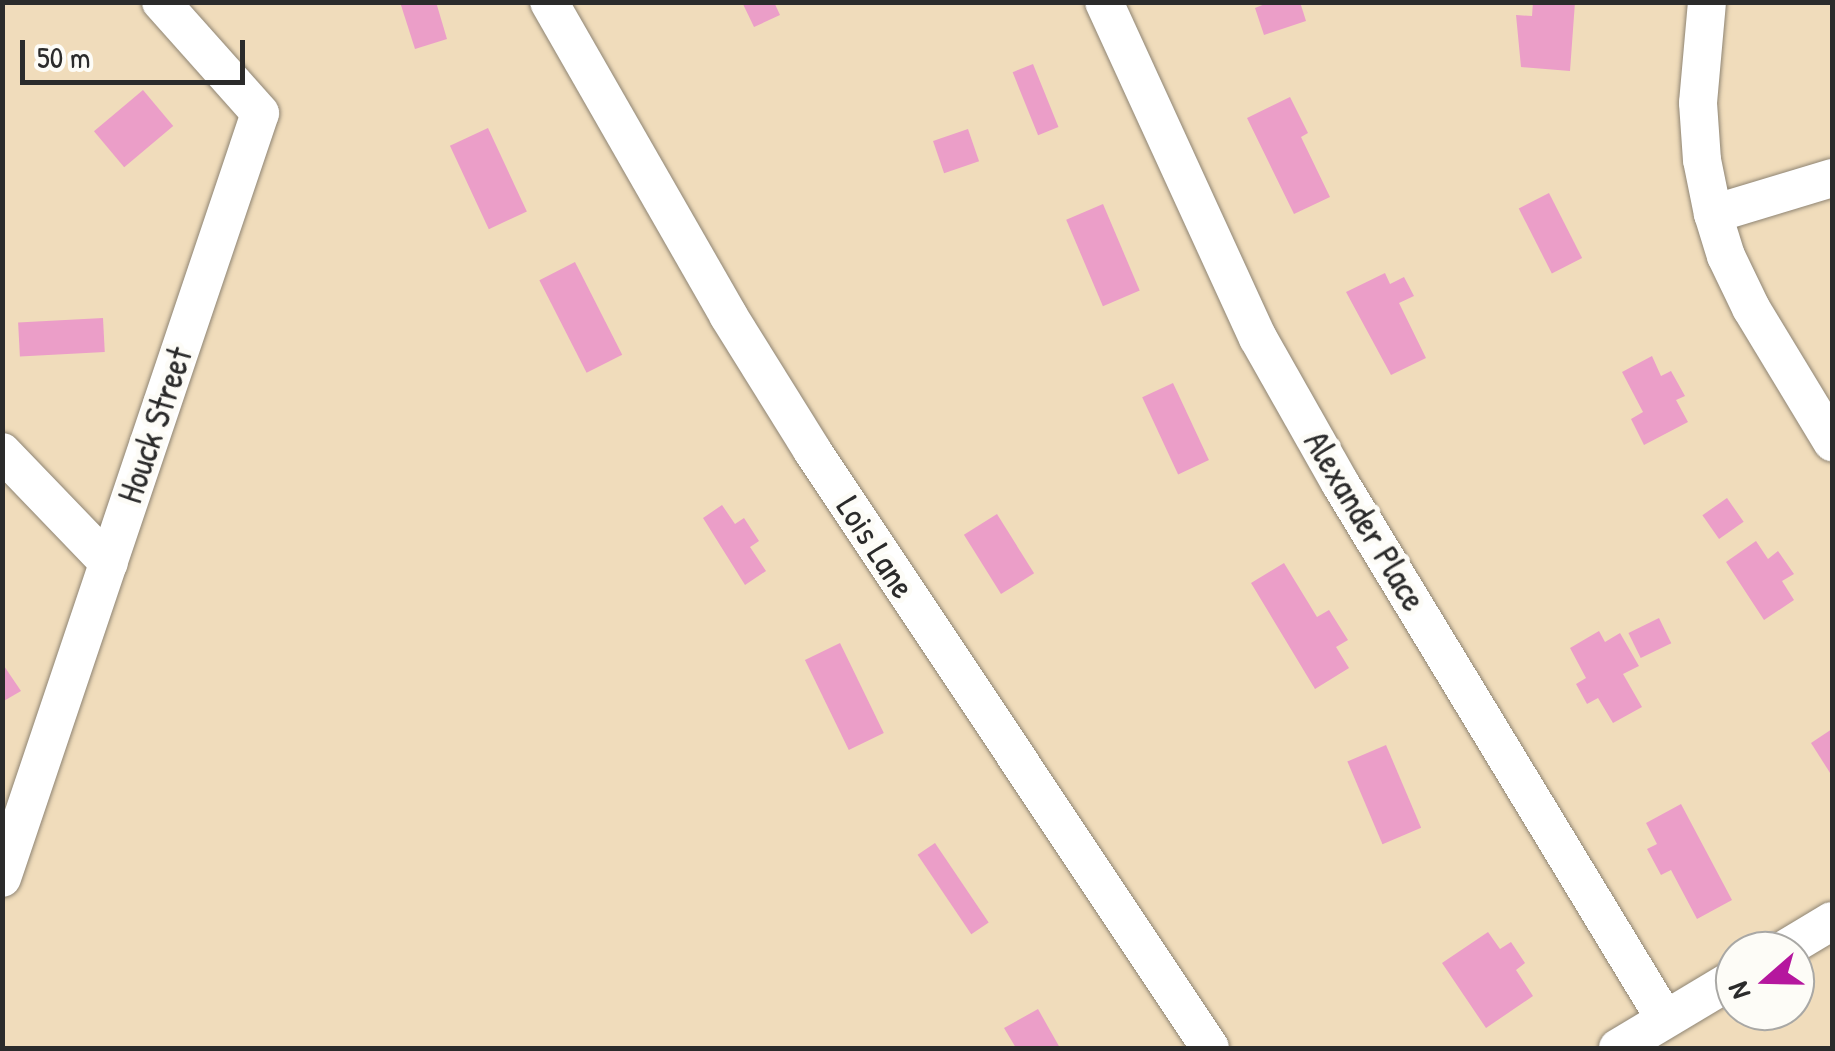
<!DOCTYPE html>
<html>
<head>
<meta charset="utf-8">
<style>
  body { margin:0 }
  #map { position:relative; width:1835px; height:1051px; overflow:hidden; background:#f0dcbb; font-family:"Patrick Hand",sans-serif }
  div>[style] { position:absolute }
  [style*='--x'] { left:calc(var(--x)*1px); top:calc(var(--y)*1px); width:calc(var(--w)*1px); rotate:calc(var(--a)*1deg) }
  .building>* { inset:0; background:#eb9ec8; transform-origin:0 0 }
  .roads { filter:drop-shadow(0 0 2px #8e8473) drop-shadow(0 0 2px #8e8473) }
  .minor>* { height:38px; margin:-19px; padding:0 19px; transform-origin:19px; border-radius:19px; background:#fff }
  span { translate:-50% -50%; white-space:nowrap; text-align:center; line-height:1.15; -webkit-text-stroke:10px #fdfcf7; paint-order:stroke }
  .street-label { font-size:35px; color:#2b2b2b }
  .frame { position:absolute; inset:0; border:5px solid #2b2b2b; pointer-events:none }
  .north { position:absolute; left:1715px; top:931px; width:100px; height:100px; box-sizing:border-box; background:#fdfcf7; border:2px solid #a9a8a5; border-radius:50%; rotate:250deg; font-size:28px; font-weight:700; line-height:40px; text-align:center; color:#2b2b2b }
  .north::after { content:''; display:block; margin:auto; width:35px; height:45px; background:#b5179e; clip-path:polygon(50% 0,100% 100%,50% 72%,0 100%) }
  .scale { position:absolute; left:20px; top:40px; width:225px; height:45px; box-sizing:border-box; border:5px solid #2b2b2b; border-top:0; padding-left:12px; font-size:30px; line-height:35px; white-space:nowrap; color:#2b2b2b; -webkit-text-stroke:8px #fdfcf7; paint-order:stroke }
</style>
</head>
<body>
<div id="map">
  <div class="building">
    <div style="clip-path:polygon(400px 2px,436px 2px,447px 39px,415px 49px)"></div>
    <div style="clip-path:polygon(742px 2px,774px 2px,780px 15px,754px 27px)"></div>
    <div style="clip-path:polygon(1270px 2px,1300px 2px,1306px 21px,1264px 35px,1255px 8px)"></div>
    <div style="clip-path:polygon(1533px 2px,1575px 2px,1570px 71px,1521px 67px,1516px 15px,1532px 16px)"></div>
    <div style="left:1033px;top:64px;width:68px;height:22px;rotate:68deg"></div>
    <div style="left:143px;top:90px;width:47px;height:64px;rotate:50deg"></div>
    <div style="clip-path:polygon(1290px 97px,1308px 133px,1301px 137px,1330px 197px,1294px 214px,1247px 118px)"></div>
    <div style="left:488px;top:128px;width:92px;height:42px;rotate:65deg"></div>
    <div style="left:968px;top:129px;width:34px;height:37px;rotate:71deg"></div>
    <div style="left:1549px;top:193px;width:73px;height:34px;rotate:63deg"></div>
    <div style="left:1103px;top:204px;width:94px;height:40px;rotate:67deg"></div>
    <div style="left:575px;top:262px;width:104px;height:40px;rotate:63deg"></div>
    <div style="clip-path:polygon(1385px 273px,1390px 284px,1404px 277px,1414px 296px,1399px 303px,1426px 358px,1391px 375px,1346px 292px)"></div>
    <div style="left:103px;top:318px;width:34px;height:85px;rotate:87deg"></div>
    <div style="clip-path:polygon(1652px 356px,1661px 376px,1671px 371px,1685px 396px,1676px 400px,1688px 422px,1644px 445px,1631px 419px,1643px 412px,1622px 372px)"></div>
    <div style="left:1173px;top:383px;width:85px;height:34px;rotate:65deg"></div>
    <div style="left:1727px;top:498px;width:29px;height:30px;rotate:55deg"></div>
    <div style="clip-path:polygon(722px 505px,735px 524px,744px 518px,759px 541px,750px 547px,766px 571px,745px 585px,703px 518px)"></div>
    <div style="left:997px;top:514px;width:70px;height:39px;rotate:58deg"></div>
    <div style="clip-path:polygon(1756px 541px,1768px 559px,1778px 551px,1794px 574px,1782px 581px,1794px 600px,1764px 620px,1726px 562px)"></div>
    <div style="clip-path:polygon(1284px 563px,1317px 617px,1329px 610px,1348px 640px,1336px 647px,1349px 668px,1315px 689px,1251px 583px)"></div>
    <div style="left:1659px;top:618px;width:28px;height:34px;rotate:64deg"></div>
    <div style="clip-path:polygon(1599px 631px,1605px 642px,1620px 633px,1639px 666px,1623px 674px,1642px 707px,1613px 723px,1598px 698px,1587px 704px,1576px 684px,1586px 678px,1570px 648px)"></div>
    <div style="left:840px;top:643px;width:100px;height:39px;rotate:64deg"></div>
    <div style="clip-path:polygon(2px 663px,21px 691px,2px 702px)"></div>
    <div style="clip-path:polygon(1832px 729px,1832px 776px,1811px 743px)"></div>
    <div style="left:1386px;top:745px;width:90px;height:42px;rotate:67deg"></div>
    <div style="clip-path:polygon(1681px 804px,1732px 900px,1697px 919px,1671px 870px,1661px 875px,1647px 849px,1657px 844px,1646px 823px)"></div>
    <div style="left:935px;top:843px;width:96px;height:21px;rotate:56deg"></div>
    <div style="clip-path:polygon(1488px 932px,1500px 949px,1511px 942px,1525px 963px,1516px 970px,1533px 996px,1486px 1028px,1442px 963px)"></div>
    <div style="clip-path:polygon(1038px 1009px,1060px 1048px,1016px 1048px,1004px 1028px)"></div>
  </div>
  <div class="roads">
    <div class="minor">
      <div style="--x:549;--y:2;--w:361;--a:60.2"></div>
      <div style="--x:728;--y:315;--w:159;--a:58.1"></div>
      <div style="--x:812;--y:450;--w:718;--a:56.35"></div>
      <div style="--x:1104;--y:2;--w:370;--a:65.4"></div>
      <div style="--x:1258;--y:338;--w:167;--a:60.5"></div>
      <div style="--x:1340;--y:483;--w:627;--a:58.77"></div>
      <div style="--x:1707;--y:2;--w:101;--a:95.1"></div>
      <div style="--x:1698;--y:103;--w:57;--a:86"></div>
      <div style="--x:1702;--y:160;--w:55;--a:78.5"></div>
      <div style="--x:1713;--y:214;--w:44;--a:72.8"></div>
      <div style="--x:1726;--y:256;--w:58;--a:64.3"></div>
      <div style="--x:1751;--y:308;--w:157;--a:58.8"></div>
      <div style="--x:1713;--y:214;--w:124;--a:-16.8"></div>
      <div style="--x:2;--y:452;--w:154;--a:46.1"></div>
      <div style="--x:2;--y:878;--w:807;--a:-71.36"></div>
      <div style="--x:260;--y:113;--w:149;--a:-131.7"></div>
      <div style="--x:1782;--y:951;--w:58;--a:-31"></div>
      <div style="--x:1618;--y:1048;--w:136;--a:-30.9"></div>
    </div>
  </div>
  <div class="street-label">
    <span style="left:155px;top:425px;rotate:-71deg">Houck Street</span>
    <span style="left:1365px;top:521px;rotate:59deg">Alexander Place</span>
    <span style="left:876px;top:547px;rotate:57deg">Lois Lane</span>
  </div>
  <div class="frame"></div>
  <div class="north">N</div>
  <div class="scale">50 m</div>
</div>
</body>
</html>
